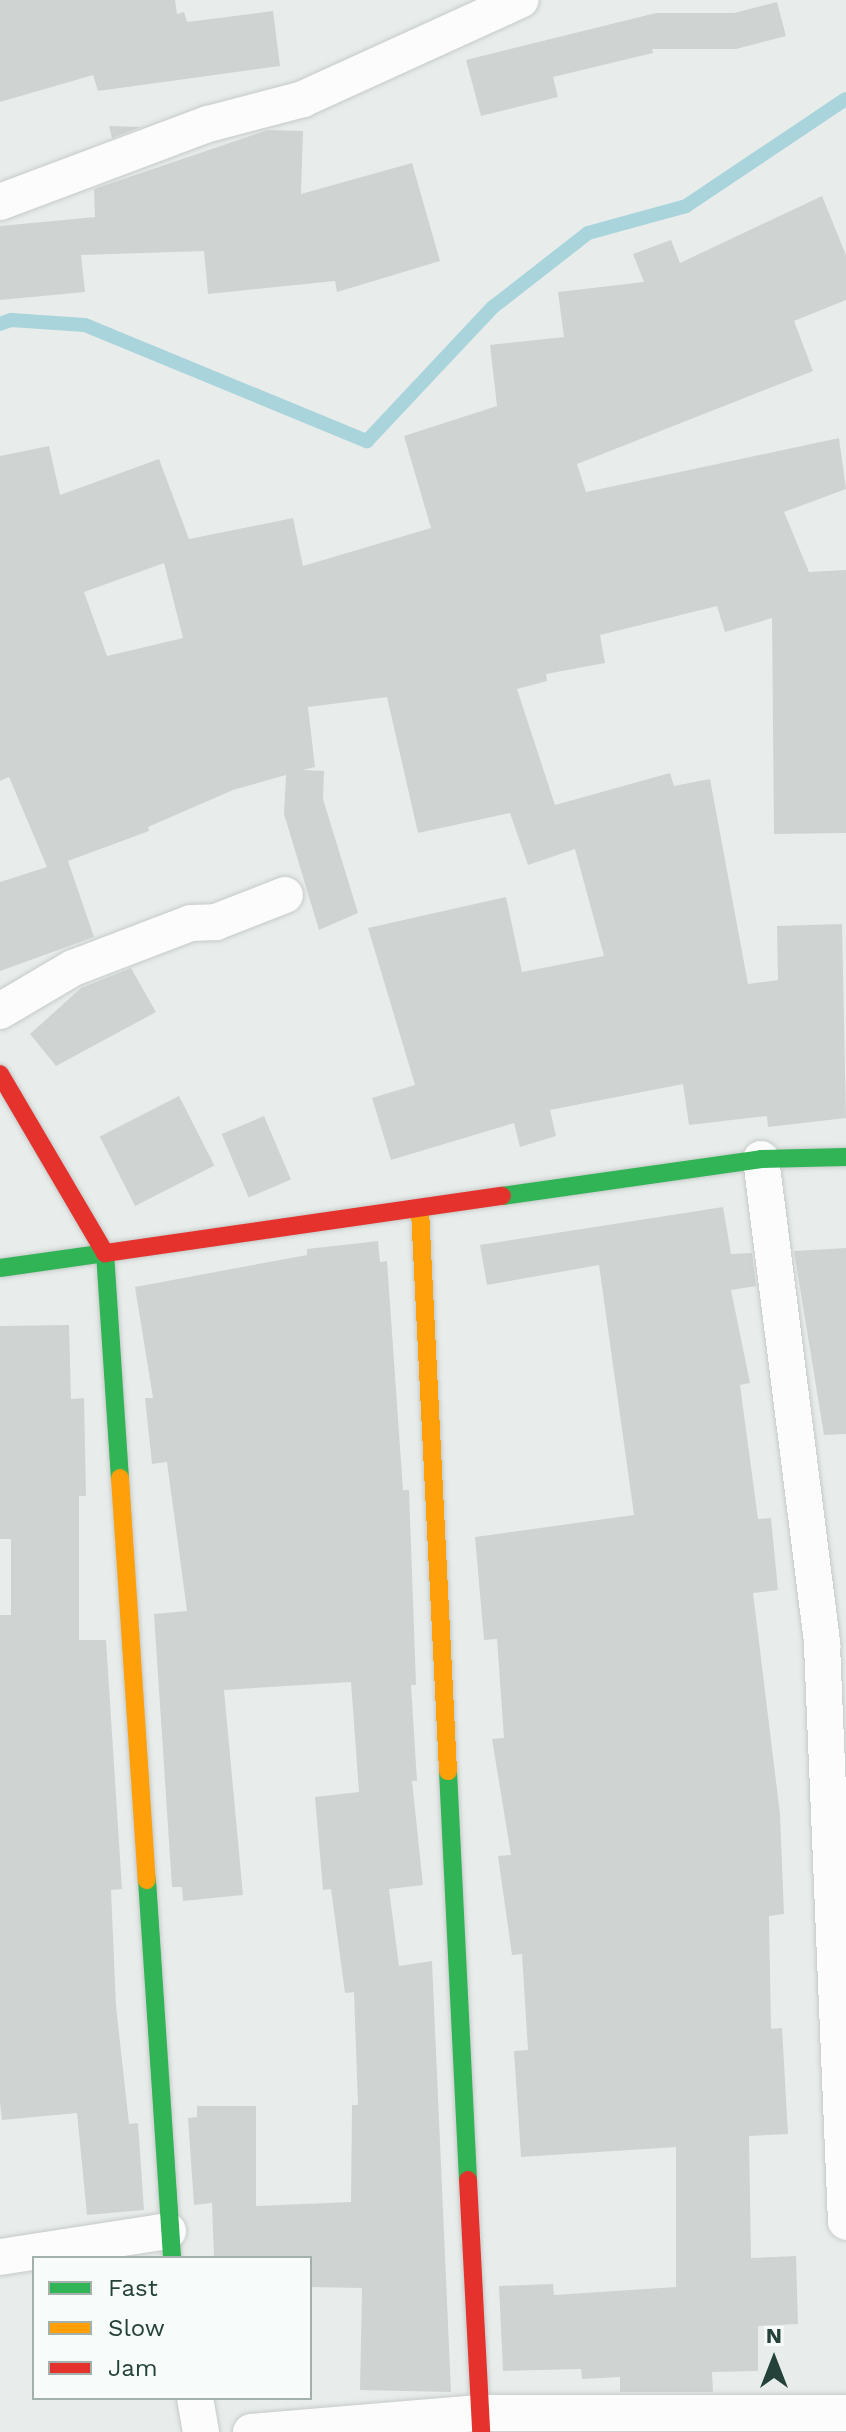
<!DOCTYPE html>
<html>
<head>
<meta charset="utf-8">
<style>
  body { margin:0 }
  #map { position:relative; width:846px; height:2432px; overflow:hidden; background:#e8edeb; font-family:"Work Sans",sans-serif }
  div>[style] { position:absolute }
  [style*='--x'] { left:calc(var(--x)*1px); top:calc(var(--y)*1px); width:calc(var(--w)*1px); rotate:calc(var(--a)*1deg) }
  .stream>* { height:14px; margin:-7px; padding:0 7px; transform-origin:7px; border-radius:7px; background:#a9d4db }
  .building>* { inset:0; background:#cfd4d2; transform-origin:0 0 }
  .roads { filter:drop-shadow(0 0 2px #c5cac8) drop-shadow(0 0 2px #c5cac8) }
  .street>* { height:36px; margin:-18px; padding:0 18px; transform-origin:18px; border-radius:18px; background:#fcfcfc }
  .fast>* { height:18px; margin:-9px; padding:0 9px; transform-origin:9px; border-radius:9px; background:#30b455 }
  .slow>* { height:18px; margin:-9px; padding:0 9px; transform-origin:9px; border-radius:9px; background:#ff9f0a }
  .jam>* { height:18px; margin:-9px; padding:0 9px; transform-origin:9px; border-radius:9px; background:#e5322d }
  span { translate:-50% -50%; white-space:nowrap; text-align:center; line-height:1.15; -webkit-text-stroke:7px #f7fbf9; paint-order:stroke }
  .legend { position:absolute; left:32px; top:2256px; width:280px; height:144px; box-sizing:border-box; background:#f7fbf9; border:2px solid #a3b1ad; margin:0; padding:10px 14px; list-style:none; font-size:24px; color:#24423a }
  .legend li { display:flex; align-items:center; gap:16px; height:40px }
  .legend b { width:40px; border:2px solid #a3b1ad }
  .north { position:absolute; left:734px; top:2320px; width:80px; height:80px; -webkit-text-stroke:6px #f7fbf9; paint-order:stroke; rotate:0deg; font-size:22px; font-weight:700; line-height:32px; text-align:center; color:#24423a }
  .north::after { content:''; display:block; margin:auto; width:28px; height:36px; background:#24423a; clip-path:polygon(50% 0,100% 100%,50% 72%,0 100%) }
</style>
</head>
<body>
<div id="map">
  <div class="stream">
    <div style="--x:0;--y:324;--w:12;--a:-20"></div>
    <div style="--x:11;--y:320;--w:74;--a:3.9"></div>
    <div style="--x:85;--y:325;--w:305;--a:22.4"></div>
    <div style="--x:367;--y:441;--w:184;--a:-46.8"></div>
    <div style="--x:493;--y:307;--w:120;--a:-37.9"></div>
    <div style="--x:588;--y:233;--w:102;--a:-15.4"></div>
    <div style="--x:686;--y:206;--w:192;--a:-33.8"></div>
  </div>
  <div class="building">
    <div style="clip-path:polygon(0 0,175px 0,177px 14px,184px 12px,187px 22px,273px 11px,280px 66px,98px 91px,93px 75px,0 102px)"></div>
    <div style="clip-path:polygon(777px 2px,786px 36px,736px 49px,652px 49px,653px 53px,553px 77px,558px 97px,481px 116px,466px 60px,656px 13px,734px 13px)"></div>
    <div style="clip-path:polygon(109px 126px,141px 127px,112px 138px)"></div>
    <div style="clip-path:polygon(268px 130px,303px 131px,301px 194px,412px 163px,440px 261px,337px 292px,335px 281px,208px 294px,204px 251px,81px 255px,85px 292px,0 300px,0 226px,95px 217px,94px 189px)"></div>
    <div style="clip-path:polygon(evenodd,822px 196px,846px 255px,846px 300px,794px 321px,813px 371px,577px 464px,586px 492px,839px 438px,846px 489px,784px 512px,809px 572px,846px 570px,846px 833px,774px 834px,772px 618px,725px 632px,717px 606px,600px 635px,605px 663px,546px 674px,547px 681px,517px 689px,555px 805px,670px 773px,674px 786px,710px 779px,748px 984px,778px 980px,777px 926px,842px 924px,846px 1118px,768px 1127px,767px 1116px,689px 1125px,683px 1084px,550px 1110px,556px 1136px,520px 1147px,514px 1123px,391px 1160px,372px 1098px,415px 1085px,368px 928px,506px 897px,522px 972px,604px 956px,575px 849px,528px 865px,510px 813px,418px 833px,387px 697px,308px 707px,315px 767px,303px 770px,324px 771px,323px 799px,358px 913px,319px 930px,284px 814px,286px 775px,233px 790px,148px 827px,149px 831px,68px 861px,94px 937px,0 971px,0 882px,47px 867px,9px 777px,0 781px,0 456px,49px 446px,60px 495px,159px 459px,189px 539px,293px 518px,303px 566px,431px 528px,404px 436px,497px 406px,490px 345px,564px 337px,558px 292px,644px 282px,633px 254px,671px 240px,680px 263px,822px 196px,164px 563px,183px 638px,107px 656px,84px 592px,164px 563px)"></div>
    <div style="clip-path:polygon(131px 968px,156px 1012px,56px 1066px,30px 1034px,81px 988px)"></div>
    <div style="left:179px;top:1096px;width:78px;height:89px;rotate:63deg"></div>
    <div style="left:264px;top:1116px;width:69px;height:46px;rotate:67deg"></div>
    <div style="clip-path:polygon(723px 1207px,731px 1254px,752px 1253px,756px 1286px,731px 1290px,750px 1383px,740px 1385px,758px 1519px,771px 1518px,778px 1590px,753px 1593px,780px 1814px,784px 1914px,769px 1916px,771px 2029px,782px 2028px,788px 2134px,749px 2136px,751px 2258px,796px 2256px,798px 2324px,758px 2326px,758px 2371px,712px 2372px,713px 2392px,620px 2392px,620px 2377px,582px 2379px,581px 2369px,503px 2371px,499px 2286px,553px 2284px,554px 2295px,676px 2287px,676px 2147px,521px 2157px,514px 2051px,528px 2050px,522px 1954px,512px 1955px,498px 1856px,511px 1855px,492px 1739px,504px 1738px,497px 1639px,484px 1640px,475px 1537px,634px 1515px,599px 1265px,487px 1285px,480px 1245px)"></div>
    <div style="clip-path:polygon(378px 1241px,380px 1262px,387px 1261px,403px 1490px,409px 1490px,416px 1685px,411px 1685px,417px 1781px,412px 1781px,423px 1885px,389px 1889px,399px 1966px,432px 1961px,451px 2392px,360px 2390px,362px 2288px,310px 2287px,310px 2258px,214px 2258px,212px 2203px,194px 2205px,188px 2118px,197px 2117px,197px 2106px,256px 2106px,256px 2206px,351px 2202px,352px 2105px,358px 2105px,354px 1992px,345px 1993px,331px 1889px,323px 1890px,315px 1797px,359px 1792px,351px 1682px,224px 1690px,243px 1895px,183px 1901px,182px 1887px,172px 1887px,154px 1614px,187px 1611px,167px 1462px,152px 1464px,145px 1398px,153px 1398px,135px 1287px,307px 1255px,307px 1249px)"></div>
    <div style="clip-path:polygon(846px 1248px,846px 1434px,824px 1435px,794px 1251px)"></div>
    <div style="clip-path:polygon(69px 1325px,71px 1399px,84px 1398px,86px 1496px,79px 1496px,79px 1640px,106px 1640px,122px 1889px,111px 1890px,116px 2006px,129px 2124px,138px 2123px,144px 2210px,87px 2215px,77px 2113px,2px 2120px,0 2102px,0 1615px,11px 1615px,11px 1539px,0 1539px,0 1326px)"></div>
  </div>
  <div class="roads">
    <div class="street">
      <div style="--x:0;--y:202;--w:222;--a:-20.6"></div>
      <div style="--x:208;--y:124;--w:98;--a:-14.7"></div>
      <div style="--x:303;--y:99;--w:239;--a:-24.5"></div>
      <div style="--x:0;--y:1011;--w:85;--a:-30.5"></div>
      <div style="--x:73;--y:968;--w:126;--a:-20.9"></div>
      <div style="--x:191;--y:923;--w:25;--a:-2"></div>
      <div style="--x:216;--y:922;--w:74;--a:-21.4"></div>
      <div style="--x:761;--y:1159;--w:490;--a:82.8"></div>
      <div style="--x:822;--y:1645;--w:577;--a:87.62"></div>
      <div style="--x:0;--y:2257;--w:170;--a:-8.8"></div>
      <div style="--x:195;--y:2398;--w:35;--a:80"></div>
      <div style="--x:251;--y:2432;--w:229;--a:-4.8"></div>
      <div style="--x:479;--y:2413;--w:367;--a:0"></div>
    </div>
    <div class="fast">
      <div style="--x:502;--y:1196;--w:262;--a:-8.1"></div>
      <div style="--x:761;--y:1159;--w:85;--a:-1.3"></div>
      <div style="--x:0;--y:1268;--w:106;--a:-8.1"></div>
      <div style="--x:105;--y:1253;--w:225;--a:86.2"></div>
      <div style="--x:448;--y:1771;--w:409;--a:87.2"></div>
      <div style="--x:147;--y:1880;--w:379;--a:86.2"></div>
    </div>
    <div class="slow">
      <div style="--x:420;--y:1210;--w:562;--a:87.14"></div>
      <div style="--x:120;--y:1478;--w:403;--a:86.2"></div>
    </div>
    <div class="jam">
      <div style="--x:0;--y:1074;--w:208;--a:59.6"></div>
      <div style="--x:105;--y:1253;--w:401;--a:-8.2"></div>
      <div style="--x:468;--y:2180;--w:252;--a:87"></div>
    </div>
  </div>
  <ul class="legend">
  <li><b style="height:10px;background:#30b455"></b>Fast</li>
  <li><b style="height:10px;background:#ff9f0a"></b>Slow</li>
  <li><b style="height:10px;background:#e5322d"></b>Jam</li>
  </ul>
  <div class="north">N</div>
</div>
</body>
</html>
